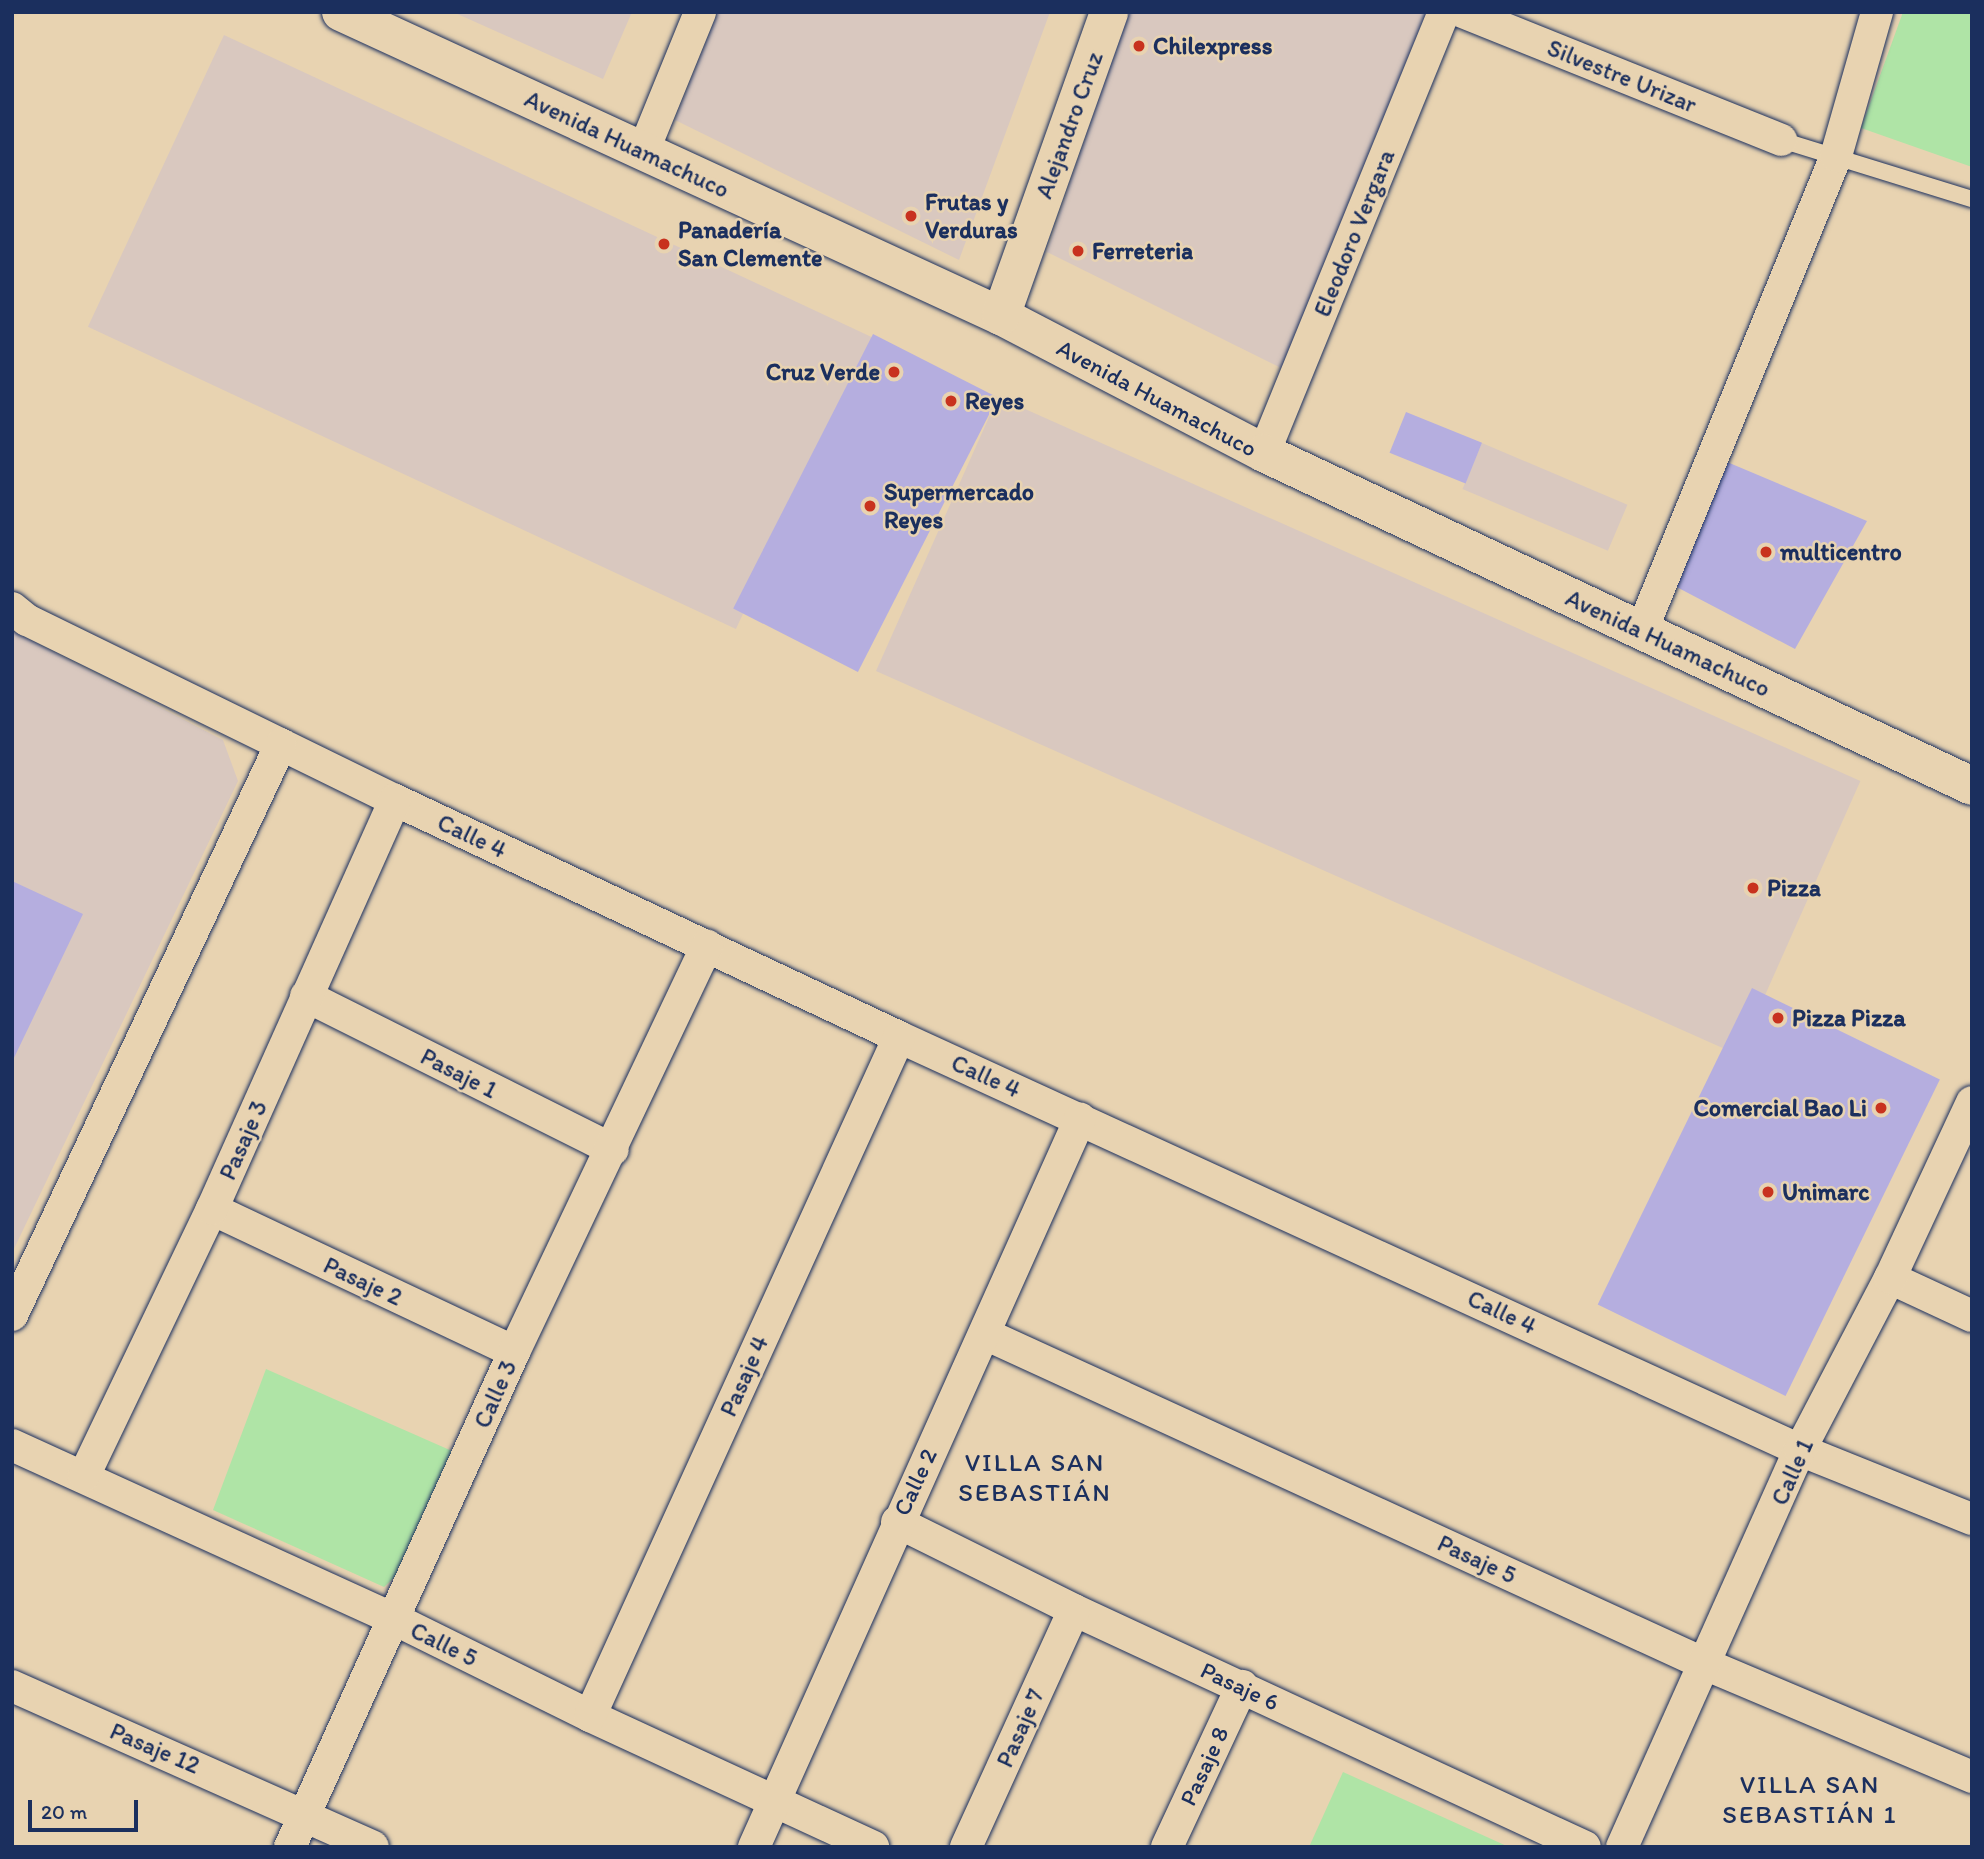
<!DOCTYPE html>
<html>
<head>
<meta charset="utf-8">
<style>
  body { margin:0 }
  #map { position:relative; width:1984px; height:1859px; overflow:hidden; background:#e8d3b1; font-family:Itim,sans-serif }
  div>[style] { position:absolute }
  [style*='--x'] { left:calc(var(--x)*1px); top:calc(var(--y)*1px); width:calc(var(--w)*1px); rotate:calc(var(--a)*1deg) }
  .built>* { inset:0; background:#d9c8bf; transform-origin:0 0 }
  .green>* { inset:0; background:#afe4a6 }
  .building>* { inset:0; background:#b5aedf; transform-origin:0 0 }
  .roads { filter:drop-shadow(0 0 2px #1b2f5e) drop-shadow(0 0 2px #1b2f5e) }
  .lane>* { height:16px; margin:-8px; padding:0 8px; transform-origin:8px; border-radius:8px; background:#e8d3b1 }
  .street>* { height:32px; margin:-16px; padding:0 16px; transform-origin:16px; border-radius:16px; background:#e8d3b1 }
  .secondary>* { height:38px; margin:-19px; padding:0 19px; transform-origin:19px; border-radius:19px; background:#e8d3b1 }
  .dots>* { width:19px; height:19px; translate:-50% -50%; box-sizing:border-box; border:4px solid #e8d3b1; border-radius:50% }
  span { translate:-50% -50%; white-space:nowrap; text-align:center; line-height:1.15; -webkit-text-stroke:5px #e8d3b1; paint-order:stroke }
  .poi-label { font-size:24px; color:#1b2f5e; font-weight:700 }
  .left { translate:0 -50%; text-align:left }
  .right { translate:-100% -50%; text-align:right }
  .street-label { font-size:24px; color:#1b2f5e }
  .neighbourhood-label { font-size:26px; color:#1b2f5e; letter-spacing:2px }
  .frame { position:absolute; inset:0; border:14px solid #1b2f5e; pointer-events:none }
  .scale { position:absolute; left:28px; top:1800px; width:110px; height:32px; box-sizing:border-box; border:4px solid #1b2f5e; border-top:0; padding-left:9px; font-size:21px; line-height:24px; white-space:nowrap; color:#1b2f5e; -webkit-text-stroke:5px #e8d3b1; paint-order:stroke }
</style>
</head>
<body>
<div id="map">
  <div class="built">
    <div style="clip-path:polygon(453px 12px,632px 12px,603px 79px)"></div>
    <div style="clip-path:polygon(718px 12px,1050px 12px,959px 260px,675px 120px)"></div>
    <div style="clip-path:polygon(1128px 12px,1436px 12px,1285px 370px,1047px 252px)"></div>
    <div style="left:224px;top:35px;width:715px;height:322px;rotate:25deg"></div>
    <div style="left:998px;top:397px;width:944px;height:300px;rotate:24deg"></div>
    <div style="left:1482px;top:443px;width:158px;height:50px;rotate:23deg"></div>
    <div style="clip-path:polygon(12px 631px,223px 740px,238px 781px,12px 1253px)"></div>
  </div>
  <div class="green">
    <div style="clip-path:polygon(1903px 12px,1972px 12px,1972px 167px,1861px 128px)"></div>
    <div style="clip-path:polygon(266px 1369px,452px 1451px,397px 1575px,384px 1587px,213px 1510px)"></div>
    <div style="clip-path:polygon(1343px 1772px,1509px 1847px,1309px 1847px)"></div>
  </div>
  <div class="building">
    <div style="left:873px;top:334px;width:140px;height:308px;rotate:27deg"></div>
    <div style="left:1406px;top:412px;width:82px;height:44px;rotate:22deg"></div>
    <div style="clip-path:polygon(1720px 459px,1867px 521px,1795px 649px,1669px 583px)"></div>
    <div style="clip-path:polygon(12px 881px,83px 914px,12px 1062px)"></div>
    <div style="left:1752px;top:988px;width:209px;height:352px;rotate:26deg"></div>
  </div>
  <div class="roads">
    <div class="lane">
      <div style="--x:1781;--y:140;--w:200;--a:17.2"></div>
    </div>
    <div class="street">
      <div style="--x:1463;--y:12;--w:343;--a:21.9"></div>
      <div style="--x:643;--y:152;--w:151;--a:-67.8"></div>
      <div style="--x:1264;--y:453;--w:476;--a:-67.8"></div>
      <div style="--x:12;--y:608;--w:19;--a:39"></div>
      <div style="--x:27;--y:620;--w:410;--a:26.1"></div>
      <div style="--x:395;--y:800;--w:557;--a:25.18"></div>
      <div style="--x:899;--y:1037;--w:991;--a:24.63"></div>
      <div style="--x:1800;--y:1450;--w:185;--a:21.9"></div>
      <div style="--x:1642;--y:630;--w:512;--a:-67.74"></div>
      <div style="--x:1836;--y:156;--w:150;--a:-74.1"></div>
      <div style="--x:306;--y:996;--w:343;--a:26.6"></div>
      <div style="--x:212;--y:1209;--w:334;--a:25.3"></div>
      <div style="--x:1890;--y:1278;--w:90;--a:24.9"></div>
      <div style="--x:12;--y:1315;--w:631;--a:-64.77"></div>
      <div style="--x:985;--y:1334;--w:794;--a:24.63"></div>
      <div style="--x:1707;--y:1665;--w:288;--a:22.9"></div>
      <div style="--x:12;--y:1445;--w:420;--a:24.5"></div>
      <div style="--x:394;--y:1619;--w:219;--a:26.3"></div>
      <div style="--x:590;--y:1716;--w:312;--a:24.8"></div>
      <div style="--x:84;--y:1476;--w:296;--a:-64.4"></div>
      <div style="--x:212;--y:1209;--w:448;--a:-65.9"></div>
      <div style="--x:897;--y:1522;--w:198;--a:26.4"></div>
      <div style="--x:1074;--y:1610;--w:563;--a:24.88"></div>
      <div style="--x:12;--y:1686;--w:395;--a:24"></div>
      <div style="--x:590;--y:1716;--w:746;--a:-65.53"></div>
      <div style="--x:290;--y:1847;--w:543;--a:-65.65"></div>
      <div style="--x:514;--y:1352;--w:450;--a:-64.6"></div>
      <div style="--x:754;--y:1847;--w:798;--a:-65.88"></div>
      <div style="--x:966;--y:1847;--w:260;--a:-65.5"></div>
      <div style="--x:1167;--y:1847;--w:178;--a:-65"></div>
      <div style="--x:1622;--y:1847;--w:435;--a:-65.9"></div>
      <div style="--x:1800;--y:1450;--w:194;--a:-62.4"></div>
      <div style="--x:1890;--y:1278;--w:194;--a:-65"></div>
    </div>
    <div class="secondary">
      <div style="--x:341;--y:12;--w:727;--a:24.73"></div>
      <div style="--x:1001;--y:316;--w:297;--a:27.5"></div>
      <div style="--x:1264;--y:453;--w:782;--a:25.19"></div>
      <div style="--x:1001;--y:316;--w:323;--a:-70.4"></div>
    </div>
  </div>
  <div class="dots">
    <div style="left:1139px;top:46px;background:#c8321e"></div>
    <div style="left:911px;top:216px;background:#c8321e"></div>
    <div style="left:664px;top:244px;background:#c8321e"></div>
    <div style="left:1078px;top:251px;background:#c8321e"></div>
    <div style="left:894px;top:372px;background:#c8321e"></div>
    <div style="left:951px;top:401px;background:#c8321e"></div>
    <div style="left:870px;top:506px;background:#c8321e"></div>
    <div style="left:1766px;top:552px;background:#c8321e"></div>
    <div style="left:1753px;top:888px;background:#c8321e"></div>
    <div style="left:1778px;top:1018px;background:#c8321e"></div>
    <div style="left:1881px;top:1108px;background:#c8321e"></div>
    <div style="left:1768px;top:1192px;background:#c8321e"></div>
  </div>
  <div class="poi-label">
    <span class="left" style="left:1153px;top:46px">Chilexpress</span>
    <span class="left" style="left:925px;top:216px">Frutas y<br>Verduras</span>
    <span class="left" style="left:678px;top:244px">Panadería<br>San Clemente</span>
    <span class="left" style="left:1092px;top:251px">Ferreteria</span>
    <span class="right" style="left:880px;top:372px">Cruz Verde</span>
    <span class="left" style="left:965px;top:401px">Reyes</span>
    <span class="left" style="left:884px;top:506px">Supermercado<br>Reyes</span>
    <span class="left" style="left:1780px;top:552px">multicentro</span>
    <span class="left" style="left:1767px;top:888px">Pizza</span>
    <span class="left" style="left:1792px;top:1018px">Pizza Pizza</span>
    <span class="right" style="left:1867px;top:1108px">Comercial Bao Li</span>
    <span class="left" style="left:1782px;top:1192px">Unimarc</span>
  </div>
  <div class="street-label">
    <span style="left:1622px;top:76px;rotate:22deg">Silvestre Urizar</span>
    <span style="left:1069px;top:125px;rotate:-70deg">Alejandro Cruz</span>
    <span style="left:627px;top:144px;rotate:25deg">Avenida Huamachuco</span>
    <span style="left:1354px;top:233px;rotate:-68deg">Eleodoro Vergara</span>
    <span style="left:1157px;top:398px;rotate:28deg">Avenida Huamachuco</span>
    <span style="left:1668px;top:643px;rotate:25deg">Avenida Huamachuco</span>
    <span style="left:472px;top:836px;rotate:25deg">Calle 4</span>
    <span style="left:459px;top:1073px;rotate:27deg">Pasaje 1</span>
    <span style="left:986px;top:1076px;rotate:24deg">Calle 4</span>
    <span style="left:243px;top:1140px;rotate:-66deg">Pasaje 3</span>
    <span style="left:363px;top:1281px;rotate:25deg">Pasaje 2</span>
    <span style="left:1502px;top:1312px;rotate:25deg">Calle 4</span>
    <span style="left:744px;top:1376px;rotate:-66deg">Pasaje 4</span>
    <span style="left:495px;top:1394px;rotate:-66deg">Calle 3</span>
    <span style="left:1792px;top:1472px;rotate:-66deg">Calle 1</span>
    <span style="left:915px;top:1482px;rotate:-65deg">Calle 2</span>
    <span style="left:1477px;top:1559px;rotate:25deg">Pasaje 5</span>
    <span style="left:444px;top:1644px;rotate:26deg">Calle 5</span>
    <span style="left:1240px;top:1686px;rotate:25deg">Pasaje 6</span>
    <span style="left:1020px;top:1728px;rotate:-66deg">Pasaje 7</span>
    <span style="left:155px;top:1748px;rotate:23deg">Pasaje 12</span>
    <span style="left:1204px;top:1766px;rotate:-65deg">Pasaje 8</span>
  </div>
  <div class="neighbourhood-label">
    <span style="left:1035px;top:1478px">VILLA SAN<br>SEBASTIÁN</span>
    <span style="left:1810px;top:1800px">VILLA SAN<br>SEBASTIÁN 1</span>
  </div>
  <div class="frame"></div>
  <div class="scale">20 m</div>
</div>
</body>
</html>
